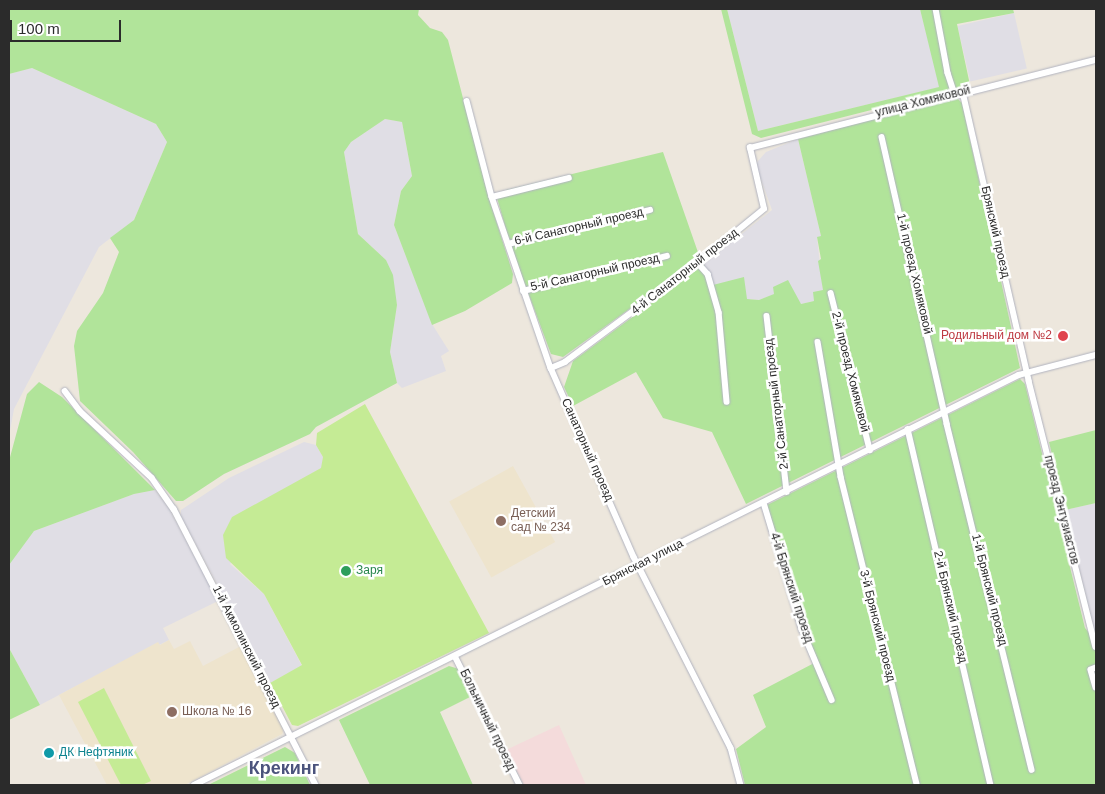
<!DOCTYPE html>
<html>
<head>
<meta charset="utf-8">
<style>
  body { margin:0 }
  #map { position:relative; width:1105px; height:794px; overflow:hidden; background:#ede7dd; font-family:Helvetica,sans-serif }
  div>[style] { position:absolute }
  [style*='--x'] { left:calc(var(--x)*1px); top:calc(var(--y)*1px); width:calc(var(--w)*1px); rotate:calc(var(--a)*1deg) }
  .industrial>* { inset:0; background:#e0dee5; transform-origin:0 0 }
  .education>* { inset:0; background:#eee4cd; transform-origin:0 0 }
  .medical>* { inset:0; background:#f4dbdb }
  .green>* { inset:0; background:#b1e49a }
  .pitch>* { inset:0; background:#c5eb95 }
  .roads { filter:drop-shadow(0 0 1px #b1b3bf) drop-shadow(0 0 1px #b1b3bf) }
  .minor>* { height:5.5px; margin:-2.75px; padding:0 2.75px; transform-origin:2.75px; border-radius:2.75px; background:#fff }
  .dots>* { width:14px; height:14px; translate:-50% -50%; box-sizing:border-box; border:2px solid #fff; border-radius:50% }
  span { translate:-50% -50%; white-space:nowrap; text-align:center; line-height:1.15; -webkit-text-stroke:5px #fff; paint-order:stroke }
  .street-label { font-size:12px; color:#2b2b2b }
  .health-label { font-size:12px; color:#be3a42 }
  .right { translate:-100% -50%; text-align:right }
  .education-label { font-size:12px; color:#785e54 }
  .left { translate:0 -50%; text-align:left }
  .leisure-label { font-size:12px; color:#27864d }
  .culture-label { font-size:12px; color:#0d838f }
  .district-label { font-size:18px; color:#4b537c; font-weight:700 }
  .frame { position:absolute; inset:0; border:10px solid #2b2b2b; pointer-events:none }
  .scale { position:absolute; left:10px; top:20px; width:111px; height:22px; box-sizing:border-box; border:2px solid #2b2b2b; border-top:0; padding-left:6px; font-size:15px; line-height:18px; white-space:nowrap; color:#2b2b2b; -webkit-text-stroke:4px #fff; paint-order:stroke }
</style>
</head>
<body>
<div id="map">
  <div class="industrial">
    <div style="clip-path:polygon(727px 9px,920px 9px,940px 87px,758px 131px)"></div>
    <div style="left:1014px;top:13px;width:57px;height:58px;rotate:77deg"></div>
    <div style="clip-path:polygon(32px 68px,156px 124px,167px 142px,134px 220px,99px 247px,14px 409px,9px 436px,9px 74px)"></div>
    <div style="clip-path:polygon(385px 119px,402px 122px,412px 176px,401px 191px,394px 225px,432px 324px,449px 351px,441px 356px,446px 371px,402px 388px,397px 383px,390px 352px,397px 305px,386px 260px,358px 234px,344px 152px,351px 142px)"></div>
    <div style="clip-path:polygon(798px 139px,821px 236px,817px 238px,823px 290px,814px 301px,801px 304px,775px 294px,759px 300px,747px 299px,709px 286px,704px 264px,772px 210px,756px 165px,758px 161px,766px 152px)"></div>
    <div style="clip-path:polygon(304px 442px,316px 445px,323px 457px,322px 468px,311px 474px,230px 564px,264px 594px,302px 666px,270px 683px,181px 516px,181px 510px,229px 478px)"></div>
    <div style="clip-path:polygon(155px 490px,169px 509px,218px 601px,163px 628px,169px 640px,159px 645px,158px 643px,40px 705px,9px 648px,9px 565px,12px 559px,34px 531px,134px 494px)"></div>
    <div style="clip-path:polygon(1096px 503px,1096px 636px,1065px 510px)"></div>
  </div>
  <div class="education">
    <div style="left:513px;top:466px;width:87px;height:73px;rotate:61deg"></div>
    <div style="clip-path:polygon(169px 640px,174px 649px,190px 641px,203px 666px,241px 646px,284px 729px,282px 734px,185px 785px,107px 785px,59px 695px,158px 642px,160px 645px)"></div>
  </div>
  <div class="medical">
    <div style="clip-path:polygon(559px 725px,586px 785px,524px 785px,506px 750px)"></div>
  </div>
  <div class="green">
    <div style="clip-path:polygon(9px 9px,419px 9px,418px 15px,430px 28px,442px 32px,448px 40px,488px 195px,513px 274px,512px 283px,465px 311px,432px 325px,394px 225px,401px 191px,412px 176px,402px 122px,385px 119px,351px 142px,344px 152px,358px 234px,386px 260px,393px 275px,397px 305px,390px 352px,397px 383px,316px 427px,310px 434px,224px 474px,183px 501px,176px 501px,133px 452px,80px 401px,74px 346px,77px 331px,103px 293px,119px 252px,110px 238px,134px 220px,167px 142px,156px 124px,32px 68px,9px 74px)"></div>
    <div style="clip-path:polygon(721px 9px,727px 9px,758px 131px,939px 87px,920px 9px,1013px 9px,1014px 13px,957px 24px,970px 85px,761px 138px,752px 134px)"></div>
    <div style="clip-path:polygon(956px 97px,962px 103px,1020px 368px,746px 504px,712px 432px,663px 418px,636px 372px,573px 406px,564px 387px,573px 361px,704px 264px,709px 286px,744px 277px,747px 299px,759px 300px,774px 294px,773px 287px,788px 280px,801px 304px,814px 301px,813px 292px,823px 290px,818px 261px,821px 259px,817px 237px,821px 236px,798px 139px)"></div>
    <div style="clip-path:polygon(663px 152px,700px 258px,563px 357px,551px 354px,511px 247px,497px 198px,507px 196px,506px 190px)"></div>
    <div style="clip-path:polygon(1020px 379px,1025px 384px,1085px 628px,1096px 641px,1096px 785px,745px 785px,736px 749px,766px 727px,753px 695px,818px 661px,804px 626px,767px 505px)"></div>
    <div style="clip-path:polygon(39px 382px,62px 397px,155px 490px,134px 494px,34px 531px,9px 565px,9px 461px,27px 394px)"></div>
    <div style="clip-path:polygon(1096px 430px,1096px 503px,1065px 510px,1049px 442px)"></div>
    <div style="clip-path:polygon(9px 648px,40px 705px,9px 720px)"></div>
    <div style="clip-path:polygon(449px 666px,459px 669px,472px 696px,440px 712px,473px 785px,370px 785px,339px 720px)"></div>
    <div style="clip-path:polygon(285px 747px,295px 753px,310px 785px,208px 785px)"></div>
  </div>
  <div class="pitch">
    <div style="clip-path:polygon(365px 404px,489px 633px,298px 726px,292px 725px,270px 683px,302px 665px,264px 594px,226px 558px,223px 535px,232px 517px,321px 468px,323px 457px,316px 445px,317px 433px)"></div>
    <div style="clip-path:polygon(104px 688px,151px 781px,142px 785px,121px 785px,78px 702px)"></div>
  </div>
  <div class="roads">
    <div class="minor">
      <div style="--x:936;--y:9;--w:65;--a:79.4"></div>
      <div style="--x:948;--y:73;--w:22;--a:72"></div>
      <div style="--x:963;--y:92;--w:296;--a:77.1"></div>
      <div style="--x:1029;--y:381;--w:274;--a:75.9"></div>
      <div style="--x:467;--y:101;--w:99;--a:75.4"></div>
      <div style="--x:492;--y:197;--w:181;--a:71"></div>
      <div style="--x:551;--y:368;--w:206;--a:66.3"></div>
      <div style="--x:634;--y:557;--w:214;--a:63.1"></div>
      <div style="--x:731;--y:748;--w:38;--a:75"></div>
      <div style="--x:882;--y:137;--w:294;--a:77.2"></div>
      <div style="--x:947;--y:424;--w:356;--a:76.2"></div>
      <div style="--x:492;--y:197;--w:79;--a:-13.9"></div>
      <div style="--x:508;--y:244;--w:146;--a:-13.5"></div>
      <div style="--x:698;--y:263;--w:15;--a:48"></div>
      <div style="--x:708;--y:274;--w:40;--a:74"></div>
      <div style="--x:719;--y:312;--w:90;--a:84.9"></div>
      <div style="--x:523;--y:291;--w:148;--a:-13.7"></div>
      <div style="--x:831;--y:293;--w:162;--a:76"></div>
      <div style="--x:767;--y:316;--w:177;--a:83.5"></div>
      <div style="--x:818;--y:342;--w:137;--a:80.3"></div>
      <div style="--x:841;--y:477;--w:317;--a:76.1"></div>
      <div style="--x:551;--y:368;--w:15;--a:-23"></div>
      <div style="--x:565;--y:362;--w:166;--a:-36.7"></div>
      <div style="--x:698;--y:263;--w:85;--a:-39.3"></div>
      <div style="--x:764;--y:209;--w:63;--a:-102.9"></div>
      <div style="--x:750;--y:148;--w:357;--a:-14.3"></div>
      <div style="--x:65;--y:391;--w:25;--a:53"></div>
      <div style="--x:80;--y:411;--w:98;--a:42.9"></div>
      <div style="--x:152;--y:478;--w:38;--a:55"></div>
      <div style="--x:174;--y:509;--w:310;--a:62.8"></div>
      <div style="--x:908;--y:429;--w:366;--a:76.9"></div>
      <div style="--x:764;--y:503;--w:132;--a:73.2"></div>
      <div style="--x:802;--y:629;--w:77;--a:67.1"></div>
      <div style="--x:455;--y:656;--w:144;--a:63.3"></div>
      <div style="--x:1096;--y:668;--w:5;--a:158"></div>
      <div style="--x:1091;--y:670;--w:18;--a:74"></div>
      <div style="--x:194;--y:785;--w:921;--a:-26.43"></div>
      <div style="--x:1019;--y:375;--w:80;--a:-14.6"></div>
    </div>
  </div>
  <div class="dots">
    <div style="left:1063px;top:336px;background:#e0444e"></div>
    <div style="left:501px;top:521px;background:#8d6e63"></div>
    <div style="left:346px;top:571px;background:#2e9e5b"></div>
    <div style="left:172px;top:712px;background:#8d6e63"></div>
    <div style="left:49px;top:753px;background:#0f9aa8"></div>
  </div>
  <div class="street-label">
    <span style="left:923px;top:102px;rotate:-14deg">улица Хомяковой</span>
    <span style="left:579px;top:227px;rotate:-13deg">6-й Санаторный проезд</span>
    <span style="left:995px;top:232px;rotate:77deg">Брянский проезд</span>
    <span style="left:685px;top:272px;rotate:-38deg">4-й Санаторный проезд</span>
    <span style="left:595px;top:273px;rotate:-13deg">5-й Санаторный проезд</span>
    <span style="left:914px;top:274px;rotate:77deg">1-й проезд Хомяковой</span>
    <span style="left:850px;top:372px;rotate:76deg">2-й проезд Хомяковой</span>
    <span style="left:777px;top:404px;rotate:-97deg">2-й Санаторный проезд</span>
    <span style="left:587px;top:450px;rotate:66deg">Санаторный проезд</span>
    <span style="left:1061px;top:510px;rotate:76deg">проезд Энтузиастов</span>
    <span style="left:643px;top:563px;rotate:-27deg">Брянская улица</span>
    <span style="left:791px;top:588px;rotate:72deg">4-й Брянский проезд</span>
    <span style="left:989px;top:590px;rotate:76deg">1-й Брянский проезд</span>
    <span style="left:950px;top:607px;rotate:77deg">2-й Брянский проезд</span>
    <span style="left:877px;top:626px;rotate:76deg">3-й Брянский проезд</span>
    <span style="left:246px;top:647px;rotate:63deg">1-й Акмолинский проезд</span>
    <span style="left:487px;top:720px;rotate:64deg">Больничный проезд</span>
  </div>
  <div class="health-label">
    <span class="right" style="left:1052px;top:336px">Родильный дом №2</span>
  </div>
  <div class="education-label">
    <span class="left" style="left:511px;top:521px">Детский<br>сад № 234</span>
    <span class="left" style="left:182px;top:712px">Школа № 16</span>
  </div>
  <div class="leisure-label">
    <span class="left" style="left:356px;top:571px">Заря</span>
  </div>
  <div class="culture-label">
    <span class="left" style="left:59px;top:753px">ДК Нефтяник</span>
  </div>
  <div class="district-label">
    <span style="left:284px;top:768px">Крекинг</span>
  </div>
  <div class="frame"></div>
  <div class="scale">100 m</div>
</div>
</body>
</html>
